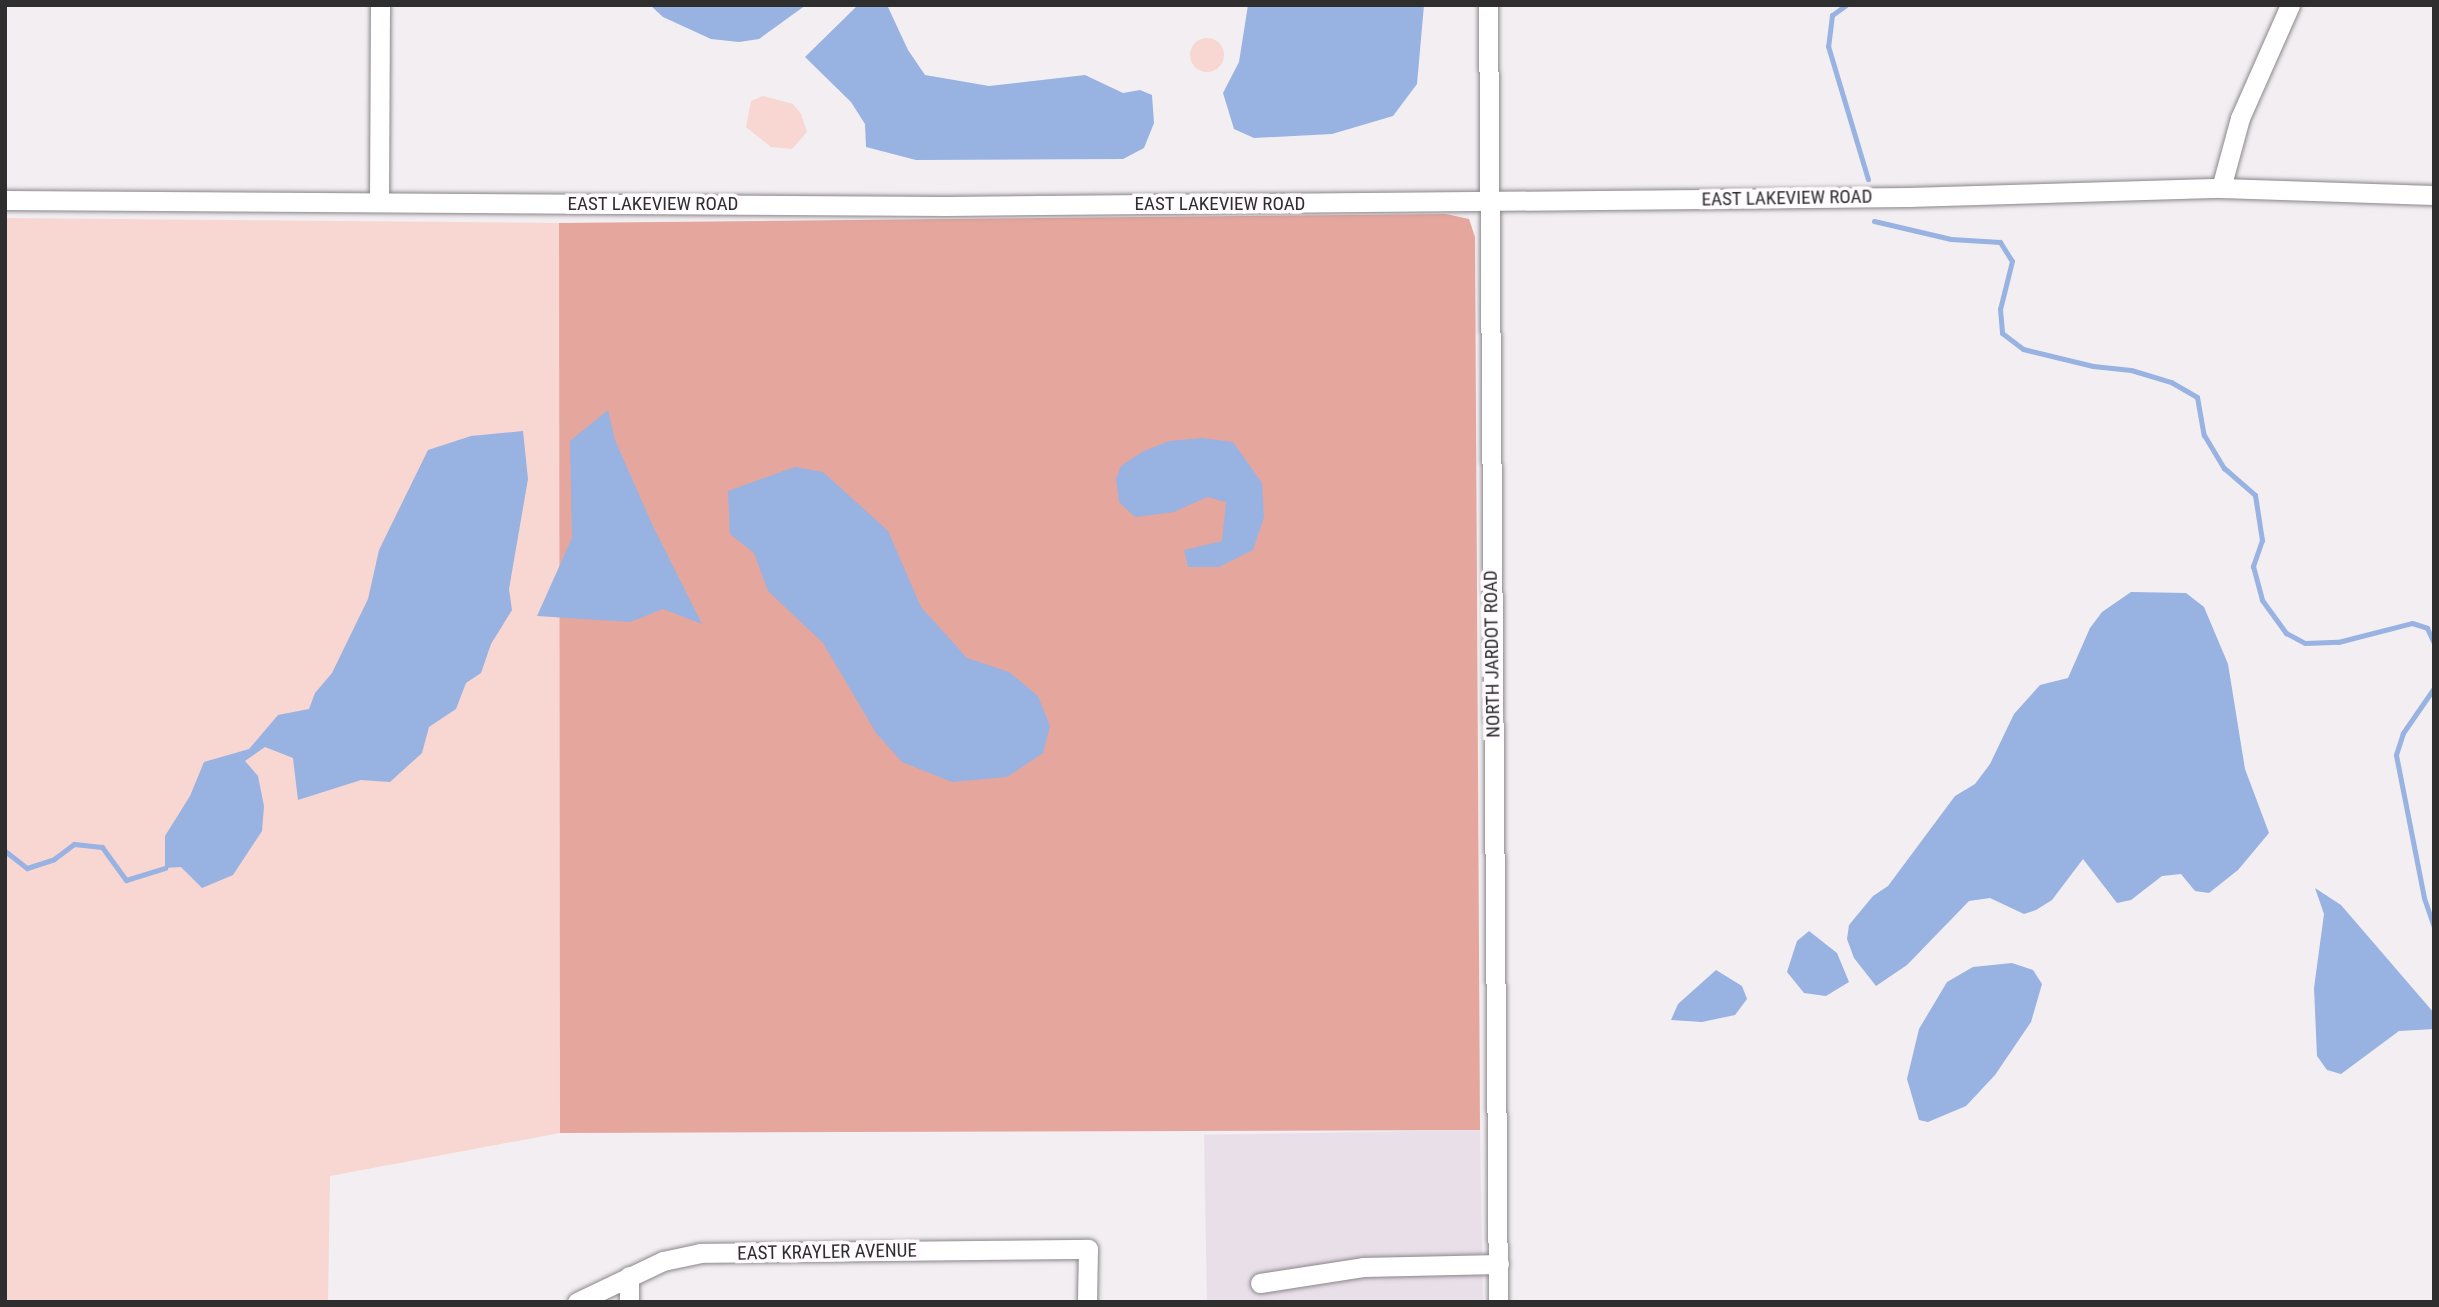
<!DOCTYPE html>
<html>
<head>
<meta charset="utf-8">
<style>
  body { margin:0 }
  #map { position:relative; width:2439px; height:1307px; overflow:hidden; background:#f2eef2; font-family:"Roboto Condensed",sans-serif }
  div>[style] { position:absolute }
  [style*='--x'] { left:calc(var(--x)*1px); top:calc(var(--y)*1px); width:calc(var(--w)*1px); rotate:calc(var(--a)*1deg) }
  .built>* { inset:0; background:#e9dfe9; transform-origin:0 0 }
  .green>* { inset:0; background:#f8d6d1 }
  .round { border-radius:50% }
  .forest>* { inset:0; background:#e4a69d }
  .water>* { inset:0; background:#98b2e2 }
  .stream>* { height:5px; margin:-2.5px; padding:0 2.5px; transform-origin:2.5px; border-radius:2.5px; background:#98b2e2 }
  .roads { filter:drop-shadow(0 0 2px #8a868a) drop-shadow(0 0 2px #8a868a) }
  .minor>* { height:19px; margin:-9.5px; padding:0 9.5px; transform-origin:9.5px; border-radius:9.5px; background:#fff }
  span { translate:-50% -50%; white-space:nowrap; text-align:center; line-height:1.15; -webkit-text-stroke:7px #fffbff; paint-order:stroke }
  .street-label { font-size:19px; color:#2f2e2f }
  .frame { position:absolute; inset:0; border:7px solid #2f2e2f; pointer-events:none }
</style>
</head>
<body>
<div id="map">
  <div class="built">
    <div style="left:1480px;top:1130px;width:172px;height:276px;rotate:89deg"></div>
  </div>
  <div class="green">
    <div class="round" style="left:1190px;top:38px;width:34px;height:34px"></div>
    <div style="clip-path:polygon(763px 96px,793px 104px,801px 114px,807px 132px,792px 149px,771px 147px,746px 127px,751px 101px)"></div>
    <div style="clip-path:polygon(5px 218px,559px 223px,560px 1133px,330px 1176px,328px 1302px,5px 1302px)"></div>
  </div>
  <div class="forest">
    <div style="clip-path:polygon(1446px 214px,1469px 219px,1475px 237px,1480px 1130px,560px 1133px,559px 223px)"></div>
  </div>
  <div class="water">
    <div style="clip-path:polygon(650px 5px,806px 5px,759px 39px,739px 42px,711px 39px,663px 17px)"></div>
    <div style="clip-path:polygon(858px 5px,887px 5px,908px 50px,925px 75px,989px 86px,1085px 75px,1123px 93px,1140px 90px,1152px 95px,1154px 123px,1144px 148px,1123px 159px,916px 160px,866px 147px,865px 124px,851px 102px,805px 57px)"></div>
    <div style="clip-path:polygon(1248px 5px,1424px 5px,1417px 84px,1393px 116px,1332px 134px,1254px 138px,1234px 129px,1223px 93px,1239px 62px)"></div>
    <div style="clip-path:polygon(608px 410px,615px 440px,651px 522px,702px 624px,663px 609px,630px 622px,537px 616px,572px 538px,570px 441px)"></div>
    <div style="clip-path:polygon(523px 431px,528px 479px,509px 589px,512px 610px,491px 644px,481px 673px,466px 683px,456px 709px,429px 727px,422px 753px,390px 782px,361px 780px,298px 800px,293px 758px,265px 747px,245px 761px,258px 776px,264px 806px,262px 831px,233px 875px,202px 888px,181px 867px,165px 868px,165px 836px,190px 796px,204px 762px,249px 749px,278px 715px,309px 709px,315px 693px,332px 673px,368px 599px,379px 550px,428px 450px,471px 436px)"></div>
    <div style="clip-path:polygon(1202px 438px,1233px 442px,1262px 483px,1264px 517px,1253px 550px,1219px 567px,1188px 567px,1184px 550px,1222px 541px,1226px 502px,1207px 497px,1174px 512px,1135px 517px,1119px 502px,1116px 479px,1121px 466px,1142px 452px,1169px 441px)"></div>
    <div style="clip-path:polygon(795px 467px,823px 472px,888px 531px,921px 607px,967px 658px,1009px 672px,1038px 696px,1050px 726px,1043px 753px,1007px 777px,952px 782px,902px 762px,876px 733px,823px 643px,768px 591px,754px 553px,730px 534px,728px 491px)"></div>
    <div style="clip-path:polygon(2131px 592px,2186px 593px,2204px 607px,2228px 664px,2245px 769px,2269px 833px,2238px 870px,2209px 893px,2195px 891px,2181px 874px,2162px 876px,2131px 900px,2117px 903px,2083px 859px,2052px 900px,2036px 910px,2024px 914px,1990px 898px,1969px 901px,1907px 965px,1876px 986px,1854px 958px,1847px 939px,1849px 925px,1873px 896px,1888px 886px,1955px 796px,1975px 784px,1990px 764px,2014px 714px,2040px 685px,2068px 678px,2090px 628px,2102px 612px)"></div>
    <div style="clip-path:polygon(2315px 888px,2341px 905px,2434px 1013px,2434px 1029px,2399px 1031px,2341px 1074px,2327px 1070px,2317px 1056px,2314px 988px,2324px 914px)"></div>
    <div style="clip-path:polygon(1809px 931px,1837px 953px,1849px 982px,1826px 996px,1804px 993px,1787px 972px,1797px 941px)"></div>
    <div style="clip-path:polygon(2012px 963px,2033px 970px,2042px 984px,2031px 1022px,1995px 1075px,1966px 1106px,1928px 1122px,1919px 1120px,1907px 1079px,1919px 1029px,1947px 982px,1973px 967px)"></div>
    <div style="clip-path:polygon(1716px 970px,1742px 986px,1747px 999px,1735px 1015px,1702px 1022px,1671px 1020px,1678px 1004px)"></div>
  </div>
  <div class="stream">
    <div style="--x:1846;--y:5;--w:17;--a:144"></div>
    <div style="--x:1832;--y:15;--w:31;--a:97"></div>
    <div style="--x:1828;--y:46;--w:139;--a:73.3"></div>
    <div style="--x:1874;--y:221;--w:79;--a:13.2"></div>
    <div style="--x:1951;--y:239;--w:49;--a:3.5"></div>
    <div style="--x:2000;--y:242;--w:22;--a:58"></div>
    <div style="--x:2012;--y:261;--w:49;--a:104"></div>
    <div style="--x:2000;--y:309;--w:24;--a:85"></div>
    <div style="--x:2002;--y:333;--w:26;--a:37"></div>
    <div style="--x:2023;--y:349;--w:72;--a:13.7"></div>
    <div style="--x:2093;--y:366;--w:38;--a:6"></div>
    <div style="--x:2131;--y:370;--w:42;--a:16.7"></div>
    <div style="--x:2171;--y:382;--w:30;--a:30"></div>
    <div style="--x:2197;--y:397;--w:39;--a:80"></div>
    <div style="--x:2204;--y:435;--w:39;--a:59"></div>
    <div style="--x:2224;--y:468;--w:41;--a:41.1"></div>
    <div style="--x:2255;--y:495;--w:46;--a:81.2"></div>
    <div style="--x:2262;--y:540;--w:28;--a:109"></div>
    <div style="--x:2253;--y:566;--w:35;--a:75"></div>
    <div style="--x:2262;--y:600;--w:41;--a:54"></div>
    <div style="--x:2286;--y:633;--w:21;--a:28"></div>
    <div style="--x:2305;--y:643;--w:33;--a:-2"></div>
    <div style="--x:2338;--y:642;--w:76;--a:-14.4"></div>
    <div style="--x:2412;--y:623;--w:16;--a:18"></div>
    <div style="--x:2427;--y:628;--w:17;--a:65"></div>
    <div style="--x:2434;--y:688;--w:55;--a:124.6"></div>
    <div style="--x:2403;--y:733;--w:23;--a:108"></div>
    <div style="--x:2396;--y:755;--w:146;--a:78.9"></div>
    <div style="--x:2424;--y:898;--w:31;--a:71"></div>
    <div style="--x:5;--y:851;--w:28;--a:38"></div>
    <div style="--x:27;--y:868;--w:28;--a:-18"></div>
    <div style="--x:54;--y:859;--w:25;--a:-37"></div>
    <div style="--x:74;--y:844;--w:28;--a:6"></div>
    <div style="--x:102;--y:847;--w:41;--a:54"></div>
    <div style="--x:126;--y:880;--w:41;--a:-17.1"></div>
  </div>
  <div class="roads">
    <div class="minor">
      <div style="--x:1488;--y:5;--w:1297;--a:89.56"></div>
      <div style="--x:2221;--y:188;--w:73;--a:-74.8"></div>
      <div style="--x:2240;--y:118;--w:124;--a:-66.1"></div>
      <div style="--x:5;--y:200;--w:940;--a:0.37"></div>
      <div style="--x:945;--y:206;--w:964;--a:-0.53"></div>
      <div style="--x:1909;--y:197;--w:312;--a:-1.7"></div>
      <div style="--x:2221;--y:188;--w:213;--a:1.9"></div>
      <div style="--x:379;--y:202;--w:197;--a:-89.7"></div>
      <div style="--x:629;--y:1276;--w:26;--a:90"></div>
      <div style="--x:1260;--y:1283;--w:104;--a:-8.8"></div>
      <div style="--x:1363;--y:1267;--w:136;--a:-1.3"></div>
      <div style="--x:577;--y:1302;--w:95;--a:-25.5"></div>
      <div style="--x:663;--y:1261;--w:38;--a:-12"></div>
      <div style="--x:700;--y:1253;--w:388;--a:-0.6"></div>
      <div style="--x:1088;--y:1249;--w:53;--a:91.1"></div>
    </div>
  </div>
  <div class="street-label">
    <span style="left:1787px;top:198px;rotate:-1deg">EAST LAKEVIEW ROAD</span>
    <span style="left:653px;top:204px">EAST LAKEVIEW ROAD</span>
    <span style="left:1220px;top:204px">EAST LAKEVIEW ROAD</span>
    <span style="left:1492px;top:654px;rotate:-91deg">NORTH JARDOT ROAD</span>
    <span style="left:827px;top:1252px;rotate:-1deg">EAST KRAYLER AVENUE</span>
  </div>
  <div class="frame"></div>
</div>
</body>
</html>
